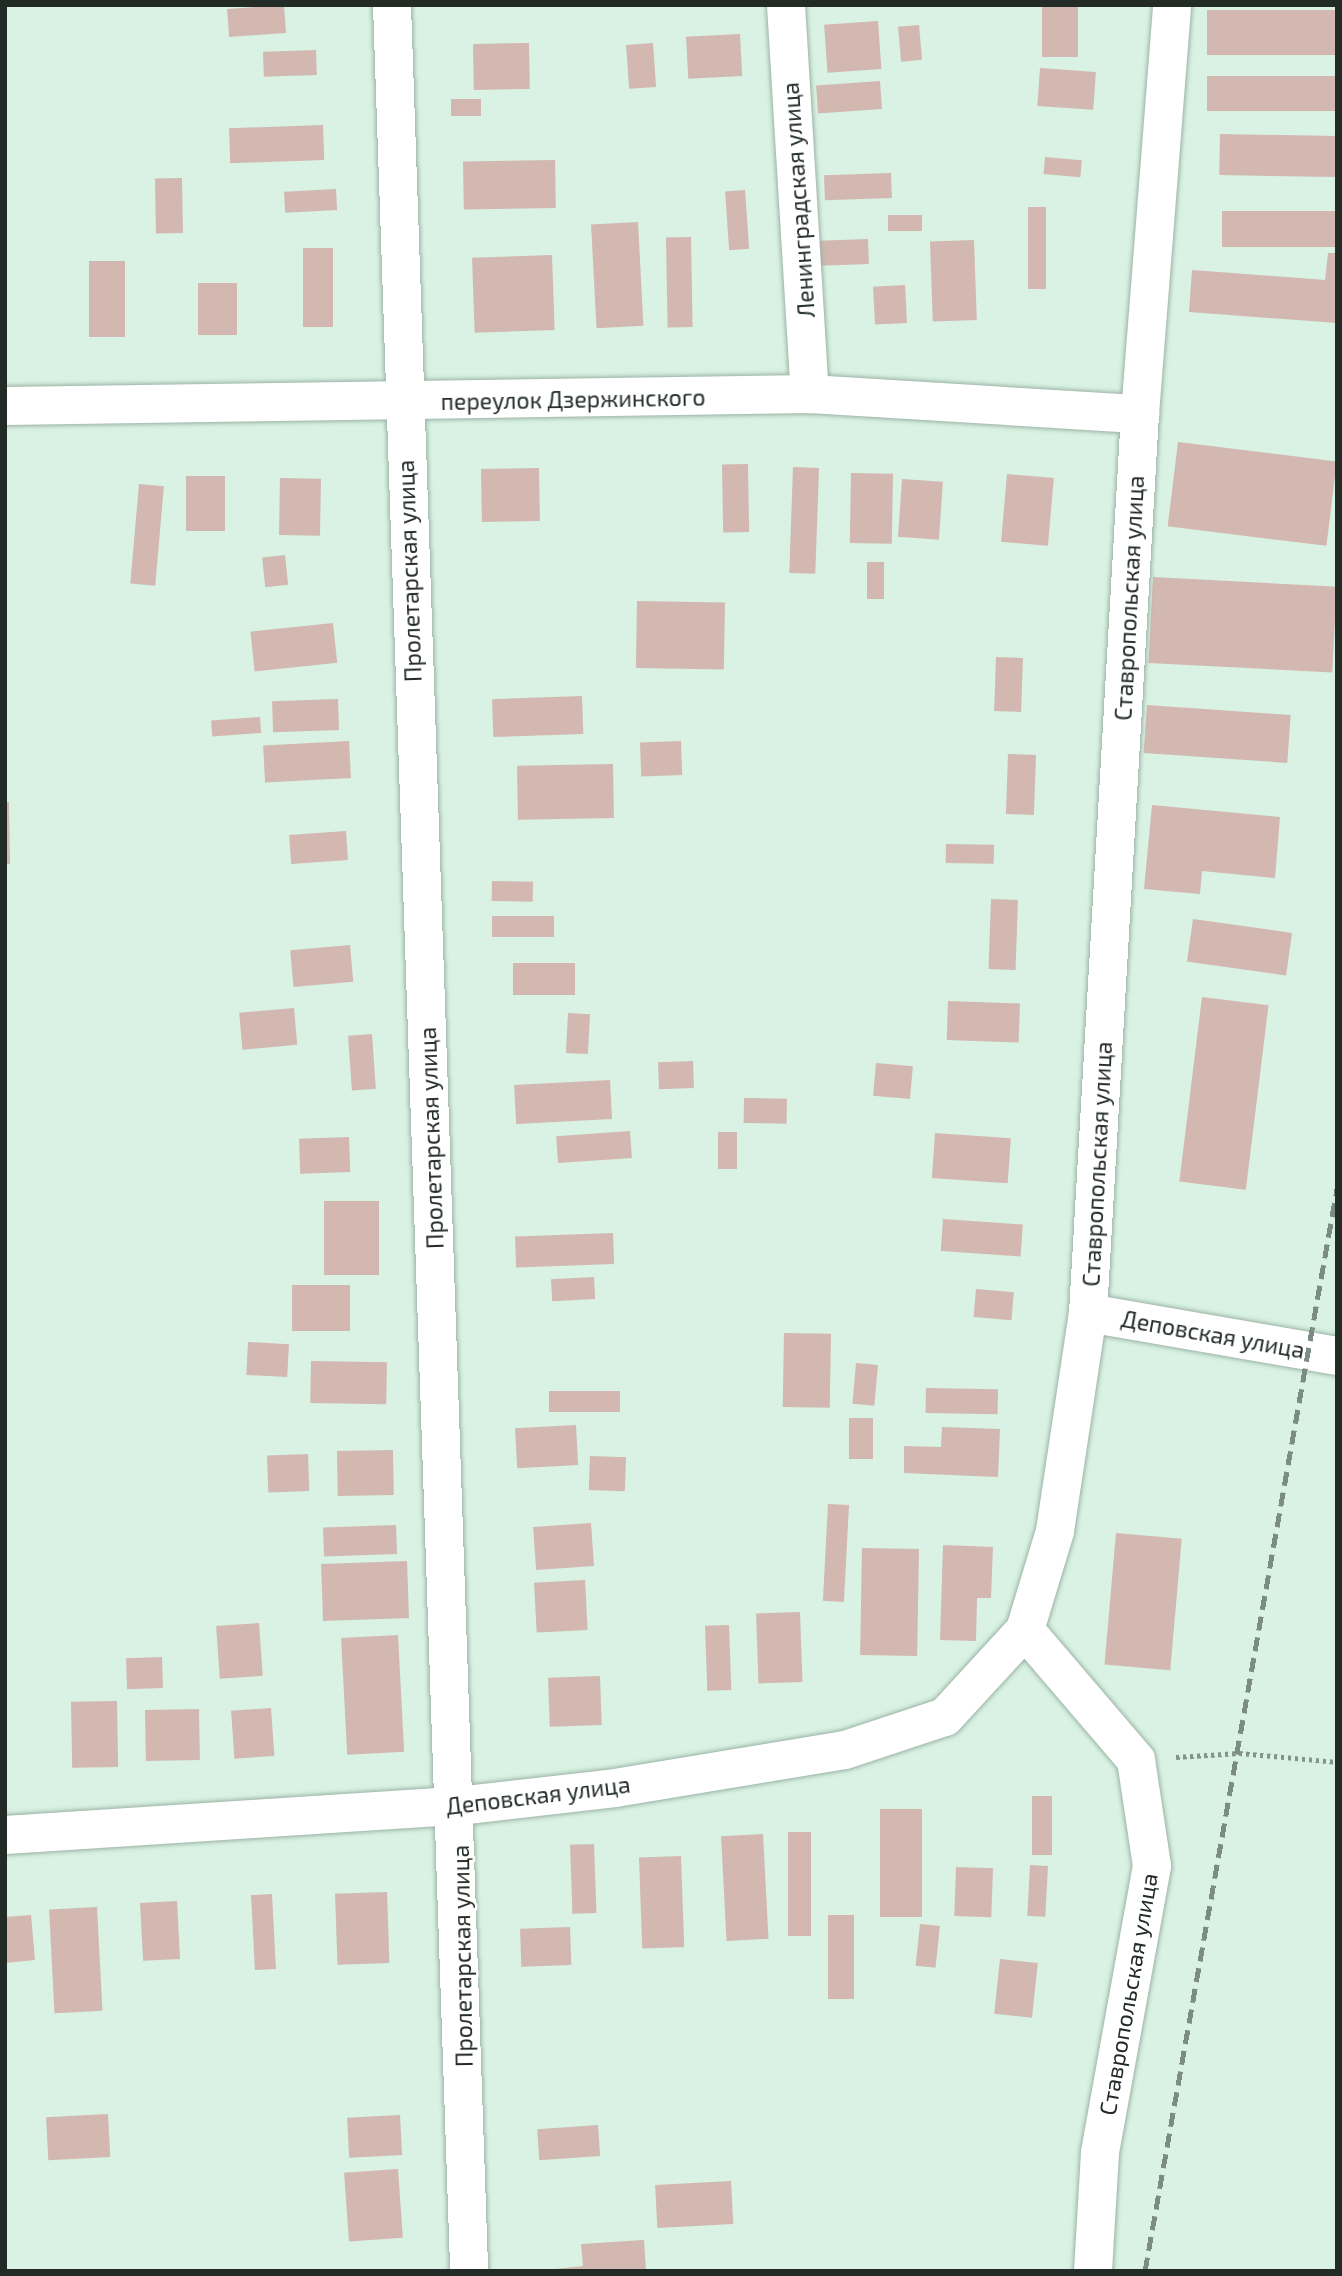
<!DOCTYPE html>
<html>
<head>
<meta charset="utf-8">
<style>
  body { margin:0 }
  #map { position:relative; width:1342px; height:2276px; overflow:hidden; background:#d9f2e3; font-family:"Exo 2",sans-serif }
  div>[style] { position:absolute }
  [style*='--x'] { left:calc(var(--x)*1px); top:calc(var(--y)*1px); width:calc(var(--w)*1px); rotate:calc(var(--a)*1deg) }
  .building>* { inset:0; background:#d2b8b0; transform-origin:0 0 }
  .path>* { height:4.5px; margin-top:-2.25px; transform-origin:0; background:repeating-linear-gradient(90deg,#83948a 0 3.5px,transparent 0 7px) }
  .roads { filter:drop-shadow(0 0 2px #9bb3a5) drop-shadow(0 0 2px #9bb3a5) }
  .minor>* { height:38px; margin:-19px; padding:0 19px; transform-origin:19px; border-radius:19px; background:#fff }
  .major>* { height:38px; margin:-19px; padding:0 19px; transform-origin:19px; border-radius:19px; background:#fff }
  .rail>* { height:5px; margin-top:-2.5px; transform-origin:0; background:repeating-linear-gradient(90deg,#7b8c82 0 14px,transparent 0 21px) }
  span { translate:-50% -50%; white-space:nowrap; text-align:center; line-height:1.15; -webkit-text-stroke:5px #fff; paint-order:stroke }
  .street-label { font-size:23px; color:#222b26 }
  .frame { position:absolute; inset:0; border:7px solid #222b26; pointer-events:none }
</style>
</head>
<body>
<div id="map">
  <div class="building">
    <div style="left:284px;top:5px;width:28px;height:57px;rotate:86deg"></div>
    <div style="left:1042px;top:5px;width:36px;height:52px"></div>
    <div style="left:1207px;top:10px;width:130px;height:45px"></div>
    <div style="left:878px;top:21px;width:48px;height:54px;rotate:86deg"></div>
    <div style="left:919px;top:25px;width:35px;height:21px;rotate:85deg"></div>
    <div style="left:740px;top:34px;width:42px;height:54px;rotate:87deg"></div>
    <div style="left:529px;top:43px;width:46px;height:56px;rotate:89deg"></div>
    <div style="left:653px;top:43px;width:44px;height:27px;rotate:86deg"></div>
    <div style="left:316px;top:50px;width:25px;height:53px;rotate:88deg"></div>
    <div style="left:1040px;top:68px;width:56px;height:38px;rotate:4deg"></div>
    <div style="left:1207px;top:76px;width:130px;height:35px"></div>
    <div style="left:880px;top:81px;width:28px;height:64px;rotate:86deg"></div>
    <div style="left:451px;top:99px;width:30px;height:17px"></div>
    <div style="left:323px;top:125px;width:35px;height:94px;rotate:88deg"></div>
    <div style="left:1220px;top:134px;width:117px;height:41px;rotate:1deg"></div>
    <div style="left:1045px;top:157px;width:37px;height:17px;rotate:5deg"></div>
    <div style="left:555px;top:160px;width:48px;height:92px;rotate:89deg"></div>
    <div style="left:891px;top:173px;width:25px;height:67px;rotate:88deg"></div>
    <div style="left:182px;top:178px;width:55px;height:27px;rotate:89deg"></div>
    <div style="left:336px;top:189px;width:21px;height:52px;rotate:87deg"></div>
    <div style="left:745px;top:190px;width:59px;height:20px;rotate:86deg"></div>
    <div style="left:1028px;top:207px;width:18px;height:82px"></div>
    <div style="left:1222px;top:211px;width:115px;height:36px"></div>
    <div style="left:922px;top:215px;width:16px;height:34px;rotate:90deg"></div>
    <div style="left:638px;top:222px;width:104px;height:47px;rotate:87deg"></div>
    <div style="left:691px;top:237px;width:90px;height:25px;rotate:89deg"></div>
    <div style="left:868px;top:239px;width:25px;height:49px;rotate:88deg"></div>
    <div style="left:974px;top:240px;width:80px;height:44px;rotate:88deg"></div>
    <div style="left:303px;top:248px;width:30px;height:79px"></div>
    <div style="clip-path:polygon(1328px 253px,1337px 253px,1337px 323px,1189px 312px,1192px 270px,1325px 280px)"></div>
    <div style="left:552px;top:255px;width:75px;height:80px;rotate:88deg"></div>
    <div style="left:89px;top:261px;width:36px;height:76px"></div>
    <div style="left:198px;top:283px;width:39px;height:52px"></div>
    <div style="left:905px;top:285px;width:38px;height:32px;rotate:87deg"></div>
    <div style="left:1178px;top:442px;width:160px;height:85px;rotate:7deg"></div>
    <div style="left:748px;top:464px;width:68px;height:26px;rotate:89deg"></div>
    <div style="left:793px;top:467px;width:26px;height:106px;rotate:2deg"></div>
    <div style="left:539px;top:468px;width:53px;height:58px;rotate:89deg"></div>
    <div style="left:851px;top:473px;width:42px;height:70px;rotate:1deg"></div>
    <div style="left:1007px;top:474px;width:47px;height:68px;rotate:5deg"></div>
    <div style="left:186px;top:476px;width:39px;height:55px"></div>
    <div style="left:280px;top:478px;width:41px;height:57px;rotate:1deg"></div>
    <div style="left:902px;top:479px;width:41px;height:58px;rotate:4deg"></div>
    <div style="left:139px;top:484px;width:25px;height:100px;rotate:5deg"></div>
    <div style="left:285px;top:555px;width:30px;height:23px;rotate:84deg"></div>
    <div style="left:867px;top:562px;width:17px;height:37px"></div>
    <div style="left:1153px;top:577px;width:184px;height:86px;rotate:3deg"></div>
    <div style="left:637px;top:601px;width:88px;height:67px;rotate:1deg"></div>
    <div style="left:333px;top:623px;width:40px;height:83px;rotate:84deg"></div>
    <div style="left:996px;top:657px;width:27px;height:54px;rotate:2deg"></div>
    <div style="left:582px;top:696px;width:38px;height:90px;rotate:88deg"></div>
    <div style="left:338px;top:699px;width:31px;height:66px;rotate:88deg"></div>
    <div style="left:1147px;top:705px;width:144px;height:48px;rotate:4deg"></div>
    <div style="left:260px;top:717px;width:16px;height:49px;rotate:86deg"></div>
    <div style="left:349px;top:741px;width:37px;height:86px;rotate:87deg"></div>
    <div style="left:681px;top:741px;width:34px;height:41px;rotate:88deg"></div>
    <div style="left:1008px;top:754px;width:28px;height:60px;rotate:2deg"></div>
    <div style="left:613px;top:764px;width:54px;height:96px;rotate:89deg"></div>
    <div style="clip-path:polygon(5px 802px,9px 802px,10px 864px,5px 864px)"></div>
    <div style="clip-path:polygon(1152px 805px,1280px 817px,1275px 878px,1202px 871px,1200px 894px,1144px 889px)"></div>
    <div style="left:346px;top:831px;width:29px;height:57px;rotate:86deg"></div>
    <div style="left:946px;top:844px;width:48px;height:19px;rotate:1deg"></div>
    <div style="left:492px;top:881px;width:41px;height:20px;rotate:1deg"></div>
    <div style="left:991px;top:899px;width:27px;height:70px;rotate:2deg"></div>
    <div style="left:492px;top:916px;width:62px;height:21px"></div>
    <div style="left:1193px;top:919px;width:100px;height:43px;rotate:8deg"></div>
    <div style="left:350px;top:945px;width:37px;height:60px;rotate:85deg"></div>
    <div style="left:575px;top:963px;width:32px;height:62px;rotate:90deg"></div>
    <div style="left:1202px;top:997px;width:67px;height:186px;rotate:7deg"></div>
    <div style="left:948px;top:1001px;width:72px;height:39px;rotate:2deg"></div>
    <div style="left:294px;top:1008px;width:37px;height:55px;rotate:85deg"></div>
    <div style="left:568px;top:1013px;width:22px;height:40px;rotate:3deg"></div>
    <div style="left:372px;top:1034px;width:55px;height:24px;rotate:86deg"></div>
    <div style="left:693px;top:1061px;width:27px;height:35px;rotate:88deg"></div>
    <div style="left:876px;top:1063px;width:37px;height:33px;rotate:5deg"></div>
    <div style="left:610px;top:1080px;width:39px;height:96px;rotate:87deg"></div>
    <div style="left:744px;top:1098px;width:43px;height:25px;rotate:1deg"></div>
    <div style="left:630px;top:1131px;width:27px;height:74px;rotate:86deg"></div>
    <div style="left:718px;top:1132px;width:19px;height:37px"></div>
    <div style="left:935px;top:1133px;width:76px;height:45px;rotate:4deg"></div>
    <div style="left:349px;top:1137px;width:35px;height:50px;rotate:88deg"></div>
    <div style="left:324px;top:1201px;width:55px;height:74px"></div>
    <div style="left:943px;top:1219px;width:80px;height:32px;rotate:4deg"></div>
    <div style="left:613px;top:1233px;width:31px;height:98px;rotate:88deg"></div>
    <div style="left:594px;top:1277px;width:22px;height:43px;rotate:87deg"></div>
    <div style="left:292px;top:1285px;width:58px;height:46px"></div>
    <div style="left:976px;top:1289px;width:38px;height:28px;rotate:5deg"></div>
    <div style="left:784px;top:1333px;width:47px;height:74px;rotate:1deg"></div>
    <div style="left:248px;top:1342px;width:41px;height:33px;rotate:3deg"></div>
    <div style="left:311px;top:1361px;width:76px;height:42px;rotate:1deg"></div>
    <div style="left:856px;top:1363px;width:22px;height:41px;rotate:5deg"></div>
    <div style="left:926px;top:1388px;width:72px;height:25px;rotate:1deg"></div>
    <div style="left:549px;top:1391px;width:71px;height:21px"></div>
    <div style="left:849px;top:1418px;width:24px;height:41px"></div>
    <div style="left:576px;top:1425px;width:40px;height:61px;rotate:87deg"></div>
    <div style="clip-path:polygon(942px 1427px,1000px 1429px,998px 1477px,904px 1473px,904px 1446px,941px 1447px)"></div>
    <div style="left:393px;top:1450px;width:45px;height:56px;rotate:89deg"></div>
    <div style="left:308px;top:1454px;width:37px;height:41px;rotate:88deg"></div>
    <div style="left:590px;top:1456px;width:36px;height:34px;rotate:2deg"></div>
    <div style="left:828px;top:1504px;width:21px;height:97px;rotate:3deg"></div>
    <div style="left:591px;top:1523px;width:43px;height:58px;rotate:86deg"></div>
    <div style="left:396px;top:1525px;width:29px;height:73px;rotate:88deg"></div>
    <div style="left:1116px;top:1533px;width:66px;height:132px;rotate:5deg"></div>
    <div style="clip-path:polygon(943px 1545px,993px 1547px,991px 1598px,977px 1598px,976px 1641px,940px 1640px)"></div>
    <div style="left:862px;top:1548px;width:57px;height:107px;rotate:1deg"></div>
    <div style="left:407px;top:1561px;width:57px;height:86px;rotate:88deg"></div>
    <div style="left:585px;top:1580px;width:50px;height:51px;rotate:87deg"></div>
    <div style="left:800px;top:1612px;width:70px;height:44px;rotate:88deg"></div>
    <div style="left:259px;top:1623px;width:53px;height:43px;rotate:86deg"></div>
    <div style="left:729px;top:1625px;width:65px;height:24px;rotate:88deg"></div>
    <div style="left:398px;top:1635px;width:117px;height:57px;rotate:87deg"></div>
    <div style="left:162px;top:1657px;width:31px;height:36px;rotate:88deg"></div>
    <div style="left:600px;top:1676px;width:49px;height:52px;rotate:88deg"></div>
    <div style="left:117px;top:1701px;width:66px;height:46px;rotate:89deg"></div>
    <div style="left:271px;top:1708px;width:48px;height:40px;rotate:86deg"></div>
    <div style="left:199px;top:1709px;width:51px;height:54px;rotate:89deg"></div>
    <div style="left:1032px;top:1796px;width:20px;height:59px"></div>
    <div style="left:880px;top:1809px;width:42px;height:108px"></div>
    <div style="left:788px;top:1832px;width:23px;height:104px"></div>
    <div style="left:763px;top:1834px;width:105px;height:42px;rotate:87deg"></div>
    <div style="left:594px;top:1844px;width:69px;height:24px;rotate:88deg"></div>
    <div style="left:681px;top:1856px;width:91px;height:42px;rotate:88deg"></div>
    <div style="left:1030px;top:1865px;width:18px;height:51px;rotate:3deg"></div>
    <div style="left:956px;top:1867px;width:37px;height:49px;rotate:2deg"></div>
    <div style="left:387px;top:1892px;width:71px;height:52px;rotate:88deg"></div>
    <div style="left:272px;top:1894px;width:75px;height:21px;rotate:87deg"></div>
    <div style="left:177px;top:1901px;width:58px;height:37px;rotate:87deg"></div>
    <div style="left:97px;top:1907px;width:104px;height:48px;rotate:87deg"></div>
    <div style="clip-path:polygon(31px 1915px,35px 1960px,5px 1963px,5px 1917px)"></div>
    <div style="left:828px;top:1915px;width:26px;height:84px"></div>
    <div style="left:920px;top:1924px;width:20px;height:42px;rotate:6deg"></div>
    <div style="left:570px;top:1927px;width:38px;height:50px;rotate:88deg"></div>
    <div style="left:1000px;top:1959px;width:38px;height:55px;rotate:6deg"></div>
    <div style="left:108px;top:2114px;width:43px;height:62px;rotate:87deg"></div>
    <div style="left:400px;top:2115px;width:40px;height:53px;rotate:87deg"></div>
    <div style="left:598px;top:2125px;width:31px;height:61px;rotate:86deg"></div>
    <div style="left:398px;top:2169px;width:69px;height:54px;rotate:86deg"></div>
    <div style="left:731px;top:2181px;width:43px;height:76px;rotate:87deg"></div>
    <div style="clip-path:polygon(644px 2240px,646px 2271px,538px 2271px,583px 2266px,581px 2244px)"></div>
  </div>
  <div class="path">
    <div style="--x:1176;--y:1757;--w:63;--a:-3.6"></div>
    <div style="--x:1239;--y:1753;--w:98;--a:5.2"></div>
  </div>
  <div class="roads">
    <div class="minor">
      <div style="--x:392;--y:5;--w:2267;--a:88.05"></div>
      <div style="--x:786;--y:5;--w:390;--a:86.5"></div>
      <div style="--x:5;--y:406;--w:805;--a:-0.85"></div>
      <div style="--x:810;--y:394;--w:331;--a:3.5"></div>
      <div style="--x:1088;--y:1313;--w:901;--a:-86.69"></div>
      <div style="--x:1140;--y:414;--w:410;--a:-85.5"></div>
      <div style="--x:1025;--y:1630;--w:171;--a:49.5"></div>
      <div style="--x:1136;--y:1760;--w:107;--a:81.4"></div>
      <div style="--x:1152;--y:1866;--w:292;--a:100.3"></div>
      <div style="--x:1100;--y:2153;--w:118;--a:93.4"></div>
    </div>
    <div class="major">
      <div style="--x:5;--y:1835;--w:454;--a:-3.7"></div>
      <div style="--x:458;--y:1806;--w:158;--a:-6.5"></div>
      <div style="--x:615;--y:1788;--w:233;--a:-9.4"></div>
      <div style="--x:845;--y:1750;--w:105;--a:-18.3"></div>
      <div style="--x:945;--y:1717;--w:118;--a:-47.4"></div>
      <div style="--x:1025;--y:1630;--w:103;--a:-73.1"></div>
      <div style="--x:1055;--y:1531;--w:220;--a:-81.4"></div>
      <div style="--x:1088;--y:1313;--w:253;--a:9.8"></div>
    </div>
  </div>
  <div class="rail">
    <div style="--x:1145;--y:2271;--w:1099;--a:-79.94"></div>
  </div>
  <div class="street-label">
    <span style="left:798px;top:200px;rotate:-94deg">Ленинградская улица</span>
    <span style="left:573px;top:399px;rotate:-1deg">переулок Дзержинского</span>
    <span style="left:409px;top:571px;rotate:-92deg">Пролетарская улица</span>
    <span style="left:1129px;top:598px;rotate:-87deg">Ставропольская улица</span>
    <span style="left:431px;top:1138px;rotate:-92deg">Пролетарская улица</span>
    <span style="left:1097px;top:1164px;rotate:-87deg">Ставропольская улица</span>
    <span style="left:1213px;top:1334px;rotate:10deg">Деповская улица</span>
    <span style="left:538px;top:1795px;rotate:-7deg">Деповская улица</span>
    <span style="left:462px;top:1956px;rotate:-91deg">Пролетарская улица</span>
    <span style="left:1128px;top:1994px;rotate:-80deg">Ставропольская улица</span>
  </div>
  <div class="frame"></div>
</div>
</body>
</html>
